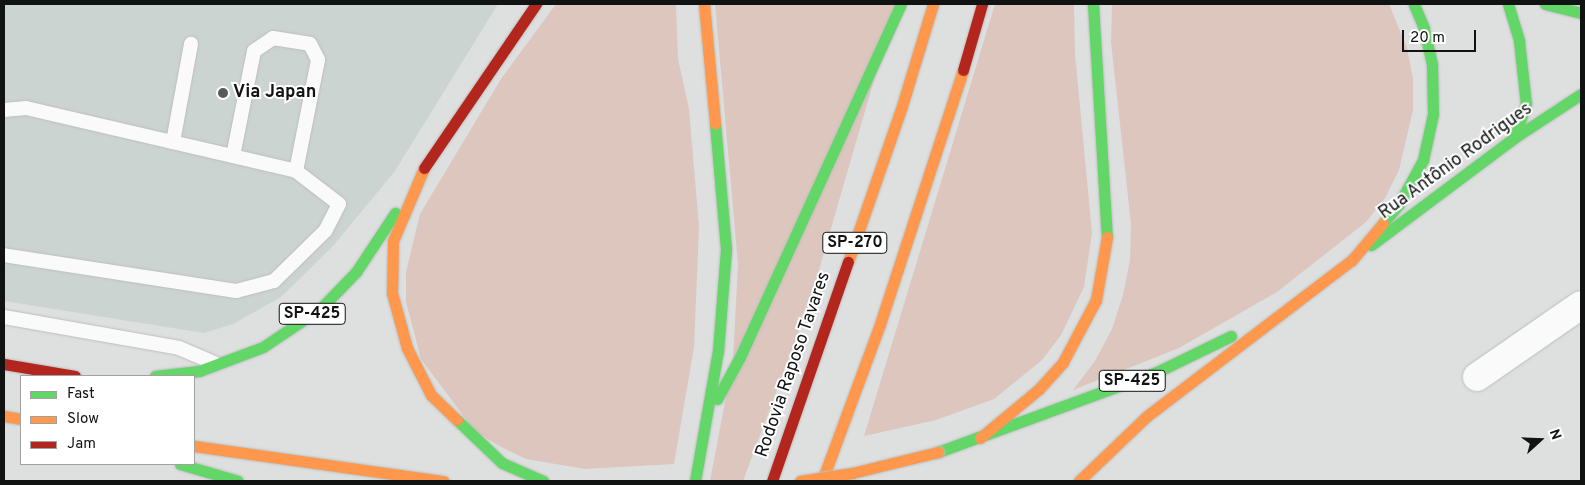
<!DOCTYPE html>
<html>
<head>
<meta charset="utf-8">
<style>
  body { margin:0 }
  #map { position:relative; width:1585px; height:485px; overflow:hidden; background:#dde0df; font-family:Overpass,sans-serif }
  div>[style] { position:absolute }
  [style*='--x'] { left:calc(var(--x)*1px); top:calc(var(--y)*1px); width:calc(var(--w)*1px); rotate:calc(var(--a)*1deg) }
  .built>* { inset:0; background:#ccd4d2 }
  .green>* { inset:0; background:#dcc6bd }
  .roads { filter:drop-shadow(0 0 1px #bcbebd) drop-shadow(0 0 1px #bcbebd) }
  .lane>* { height:14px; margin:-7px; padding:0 7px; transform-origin:7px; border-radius:7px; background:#fafafa }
  .street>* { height:28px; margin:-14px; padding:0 14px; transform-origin:14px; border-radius:14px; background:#fafafa }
  .fast>* { height:11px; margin:-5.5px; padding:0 5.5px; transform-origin:5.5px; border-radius:5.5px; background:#63d668 }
  .slow>* { height:11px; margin:-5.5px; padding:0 5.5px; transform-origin:5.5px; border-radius:5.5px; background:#ff974d }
  .jam>* { height:11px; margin:-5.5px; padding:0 5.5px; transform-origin:5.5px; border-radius:5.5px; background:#b3261e }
  .bridges { filter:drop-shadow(0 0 1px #bcbebd) drop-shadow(0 0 1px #bcbebd) }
  .slow-bridge>* { height:11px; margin:-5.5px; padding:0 5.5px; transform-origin:5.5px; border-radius:5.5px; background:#ff974d }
  .dots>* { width:14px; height:14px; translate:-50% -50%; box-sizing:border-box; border:2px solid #fff; border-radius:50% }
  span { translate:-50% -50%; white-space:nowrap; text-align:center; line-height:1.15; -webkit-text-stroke:4px #fff; paint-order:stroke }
  .shield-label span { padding:1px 4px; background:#fff; border:1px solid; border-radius:4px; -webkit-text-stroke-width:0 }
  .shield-label { font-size:16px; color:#111312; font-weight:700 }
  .poi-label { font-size:18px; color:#111312; font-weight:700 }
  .left { translate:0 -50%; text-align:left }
  .street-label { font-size:18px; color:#111312 }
  .frame { position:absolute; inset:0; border:5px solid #111312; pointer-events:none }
  .legend { position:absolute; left:20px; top:375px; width:175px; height:90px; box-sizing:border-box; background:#fff; border:1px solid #a0a1a0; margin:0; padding:6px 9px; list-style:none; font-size:15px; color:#111312 }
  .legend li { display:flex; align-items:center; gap:10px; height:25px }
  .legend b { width:25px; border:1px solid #a0a1a0 }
  .north { position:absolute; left:1515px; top:415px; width:50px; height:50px; -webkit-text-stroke:4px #fff; paint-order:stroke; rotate:70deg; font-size:14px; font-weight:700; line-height:20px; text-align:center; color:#111312 }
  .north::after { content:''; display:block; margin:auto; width:18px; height:22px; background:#111312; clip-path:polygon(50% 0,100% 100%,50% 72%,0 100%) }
  .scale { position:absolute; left:1402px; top:30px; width:74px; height:22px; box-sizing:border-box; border:2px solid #111312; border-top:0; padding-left:6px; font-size:15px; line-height:18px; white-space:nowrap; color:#111312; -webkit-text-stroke:4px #fff; paint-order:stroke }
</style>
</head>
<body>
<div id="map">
  <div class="built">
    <div style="clip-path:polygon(4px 4px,498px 4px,395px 171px,333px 246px,281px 297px,233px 324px,204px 333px,4px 301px)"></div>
  </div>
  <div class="green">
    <div style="clip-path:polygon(556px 4px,676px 4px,678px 59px,689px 109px,699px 227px,694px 347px,674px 464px,585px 469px,526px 459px,499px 446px,474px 430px,421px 359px,406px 302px,406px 272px,420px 214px,501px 79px)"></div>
    <div style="clip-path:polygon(715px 4px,896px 4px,810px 301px,743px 481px,710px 481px,733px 360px,738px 264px)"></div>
    <div style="clip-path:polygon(995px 4px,1074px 4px,1075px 54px,1092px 233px,1084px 287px,1061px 335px,1042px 360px,994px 399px,936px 420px,864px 436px)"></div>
    <div style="clip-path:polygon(1112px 4px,1389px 4px,1407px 48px,1413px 79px,1413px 110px,1399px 170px,1385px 198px,1366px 222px,1277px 292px,1179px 348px,1073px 390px,1095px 361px,1112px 329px,1123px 295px,1130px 260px,1131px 224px,1111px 42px)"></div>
  </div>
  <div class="roads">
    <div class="lane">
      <div style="--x:4;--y:110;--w:22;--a:-5"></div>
      <div style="--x:26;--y:108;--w:277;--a:13.1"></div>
      <div style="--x:296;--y:171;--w:54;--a:37.5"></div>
      <div style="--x:339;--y:204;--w:30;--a:117"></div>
      <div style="--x:325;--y:231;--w:71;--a:135.6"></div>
      <div style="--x:274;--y:281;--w:39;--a:165"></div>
      <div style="--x:236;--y:291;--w:235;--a:-171.2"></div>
      <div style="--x:173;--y:142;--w:100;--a:-79.6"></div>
      <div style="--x:233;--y:156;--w:107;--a:-78.7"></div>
      <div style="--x:254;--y:51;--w:23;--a:-34"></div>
      <div style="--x:273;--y:38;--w:37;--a:9"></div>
      <div style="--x:310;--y:44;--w:18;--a:63"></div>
      <div style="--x:318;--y:60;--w:113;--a:101.2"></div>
      <div style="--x:4;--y:317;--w:178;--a:10"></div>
      <div style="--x:179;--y:348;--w:38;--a:23"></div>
    </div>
    <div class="street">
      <div style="--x:1477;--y:377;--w:126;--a:-34.7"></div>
    </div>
    <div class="fast">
      <div style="--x:1093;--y:4;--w:233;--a:86.6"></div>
      <div style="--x:1508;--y:4;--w:39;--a:73"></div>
      <div style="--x:1519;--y:41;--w:63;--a:83.7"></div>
      <div style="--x:1526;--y:104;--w:36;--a:109"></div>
      <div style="--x:1545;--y:4;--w:37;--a:14"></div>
      <div style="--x:1383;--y:223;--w:25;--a:-50"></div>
      <div style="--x:1399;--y:204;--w:50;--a:-61.4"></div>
      <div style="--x:1423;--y:160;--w:47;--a:-77.7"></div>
      <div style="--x:1433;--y:114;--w:50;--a:-91.1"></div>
      <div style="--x:1432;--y:64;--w:37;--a:-103"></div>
      <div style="--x:1424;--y:28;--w:26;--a:-113"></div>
      <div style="--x:1371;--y:245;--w:179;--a:-36.8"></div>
      <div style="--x:1514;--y:138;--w:80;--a:-33.3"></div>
      <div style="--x:155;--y:376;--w:44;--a:-6.5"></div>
      <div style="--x:199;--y:371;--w:68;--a:-20.6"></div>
      <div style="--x:263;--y:347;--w:70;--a:-33.9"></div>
      <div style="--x:321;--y:308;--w:50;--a:-45.8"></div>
      <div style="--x:356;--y:272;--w:71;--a:-56.5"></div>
      <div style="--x:717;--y:399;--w:48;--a:-61.3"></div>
      <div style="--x:740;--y:357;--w:388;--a:-65.5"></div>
      <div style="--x:457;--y:420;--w:62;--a:43.7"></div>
      <div style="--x:502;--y:463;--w:45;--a:23.7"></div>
      <div style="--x:938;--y:452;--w:235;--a:-20.1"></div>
      <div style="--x:1159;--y:371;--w:80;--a:-25.9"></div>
      <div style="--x:180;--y:464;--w:60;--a:16.3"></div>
      <div style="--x:695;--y:481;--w:132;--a:-80"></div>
      <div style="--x:718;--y:351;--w:102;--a:-85.5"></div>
      <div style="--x:726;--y:249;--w:126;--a:-95"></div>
    </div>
    <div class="slow">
      <div style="--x:704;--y:4;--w:120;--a:84.7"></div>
      <div style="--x:424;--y:168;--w:79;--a:113"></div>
      <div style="--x:393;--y:241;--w:52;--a:91.1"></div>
      <div style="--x:392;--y:293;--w:57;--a:74.7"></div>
      <div style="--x:407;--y:348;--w:53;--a:62.9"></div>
      <div style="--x:431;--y:395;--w:36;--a:44"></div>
      <div style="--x:848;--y:262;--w:165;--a:-70.9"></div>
      <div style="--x:902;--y:106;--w:107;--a:-73.1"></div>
      <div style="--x:4;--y:416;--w:17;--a:10"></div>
      <div style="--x:980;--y:438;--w:77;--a:-39.7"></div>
      <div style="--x:1039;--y:389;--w:36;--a:-48"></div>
      <div style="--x:1063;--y:362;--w:70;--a:-62"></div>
      <div style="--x:1096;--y:300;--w:64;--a:-80.1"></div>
      <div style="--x:194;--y:446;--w:252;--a:8"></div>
      <div style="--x:822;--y:481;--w:167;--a:-69.7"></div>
      <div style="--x:880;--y:324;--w:267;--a:-71.9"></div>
      <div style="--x:1079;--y:481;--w:94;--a:-43.7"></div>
      <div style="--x:1147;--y:416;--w:258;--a:-37.3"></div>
      <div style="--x:1352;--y:260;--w:48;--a:-50"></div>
    </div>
    <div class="jam">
      <div style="--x:963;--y:70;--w:69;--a:-73.9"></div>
      <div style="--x:424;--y:168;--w:199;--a:-55.7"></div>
      <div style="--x:4;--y:364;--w:72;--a:9.6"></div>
      <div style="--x:772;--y:481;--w:232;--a:-70.9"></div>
    </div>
  </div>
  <div class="bridges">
    <div class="slow-bridge">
      <div style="--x:800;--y:481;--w:53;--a:-8.7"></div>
      <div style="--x:852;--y:473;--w:89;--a:-13.7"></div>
    </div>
  </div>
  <div class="dots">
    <div style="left:223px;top:93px;background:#585b5a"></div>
  </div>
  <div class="shield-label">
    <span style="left:855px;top:243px">SP-270</span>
    <span style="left:312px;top:314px">SP-425</span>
    <span style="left:1132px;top:381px">SP-425</span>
  </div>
  <div class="poi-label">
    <span class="left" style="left:233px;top:93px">Via Japan</span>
  </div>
  <div class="street-label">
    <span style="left:1456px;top:162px;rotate:-36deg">Rua Antônio Rodrigues</span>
    <span style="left:794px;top:365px;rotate:-71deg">Rodovia Raposo Tavares</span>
  </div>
  <div class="frame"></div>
  <ul class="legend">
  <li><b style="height:6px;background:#63d668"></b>Fast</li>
  <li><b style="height:6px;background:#ff974d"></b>Slow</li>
  <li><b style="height:6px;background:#b3261e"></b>Jam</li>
  </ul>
  <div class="north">N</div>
  <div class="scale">20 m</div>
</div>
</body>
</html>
